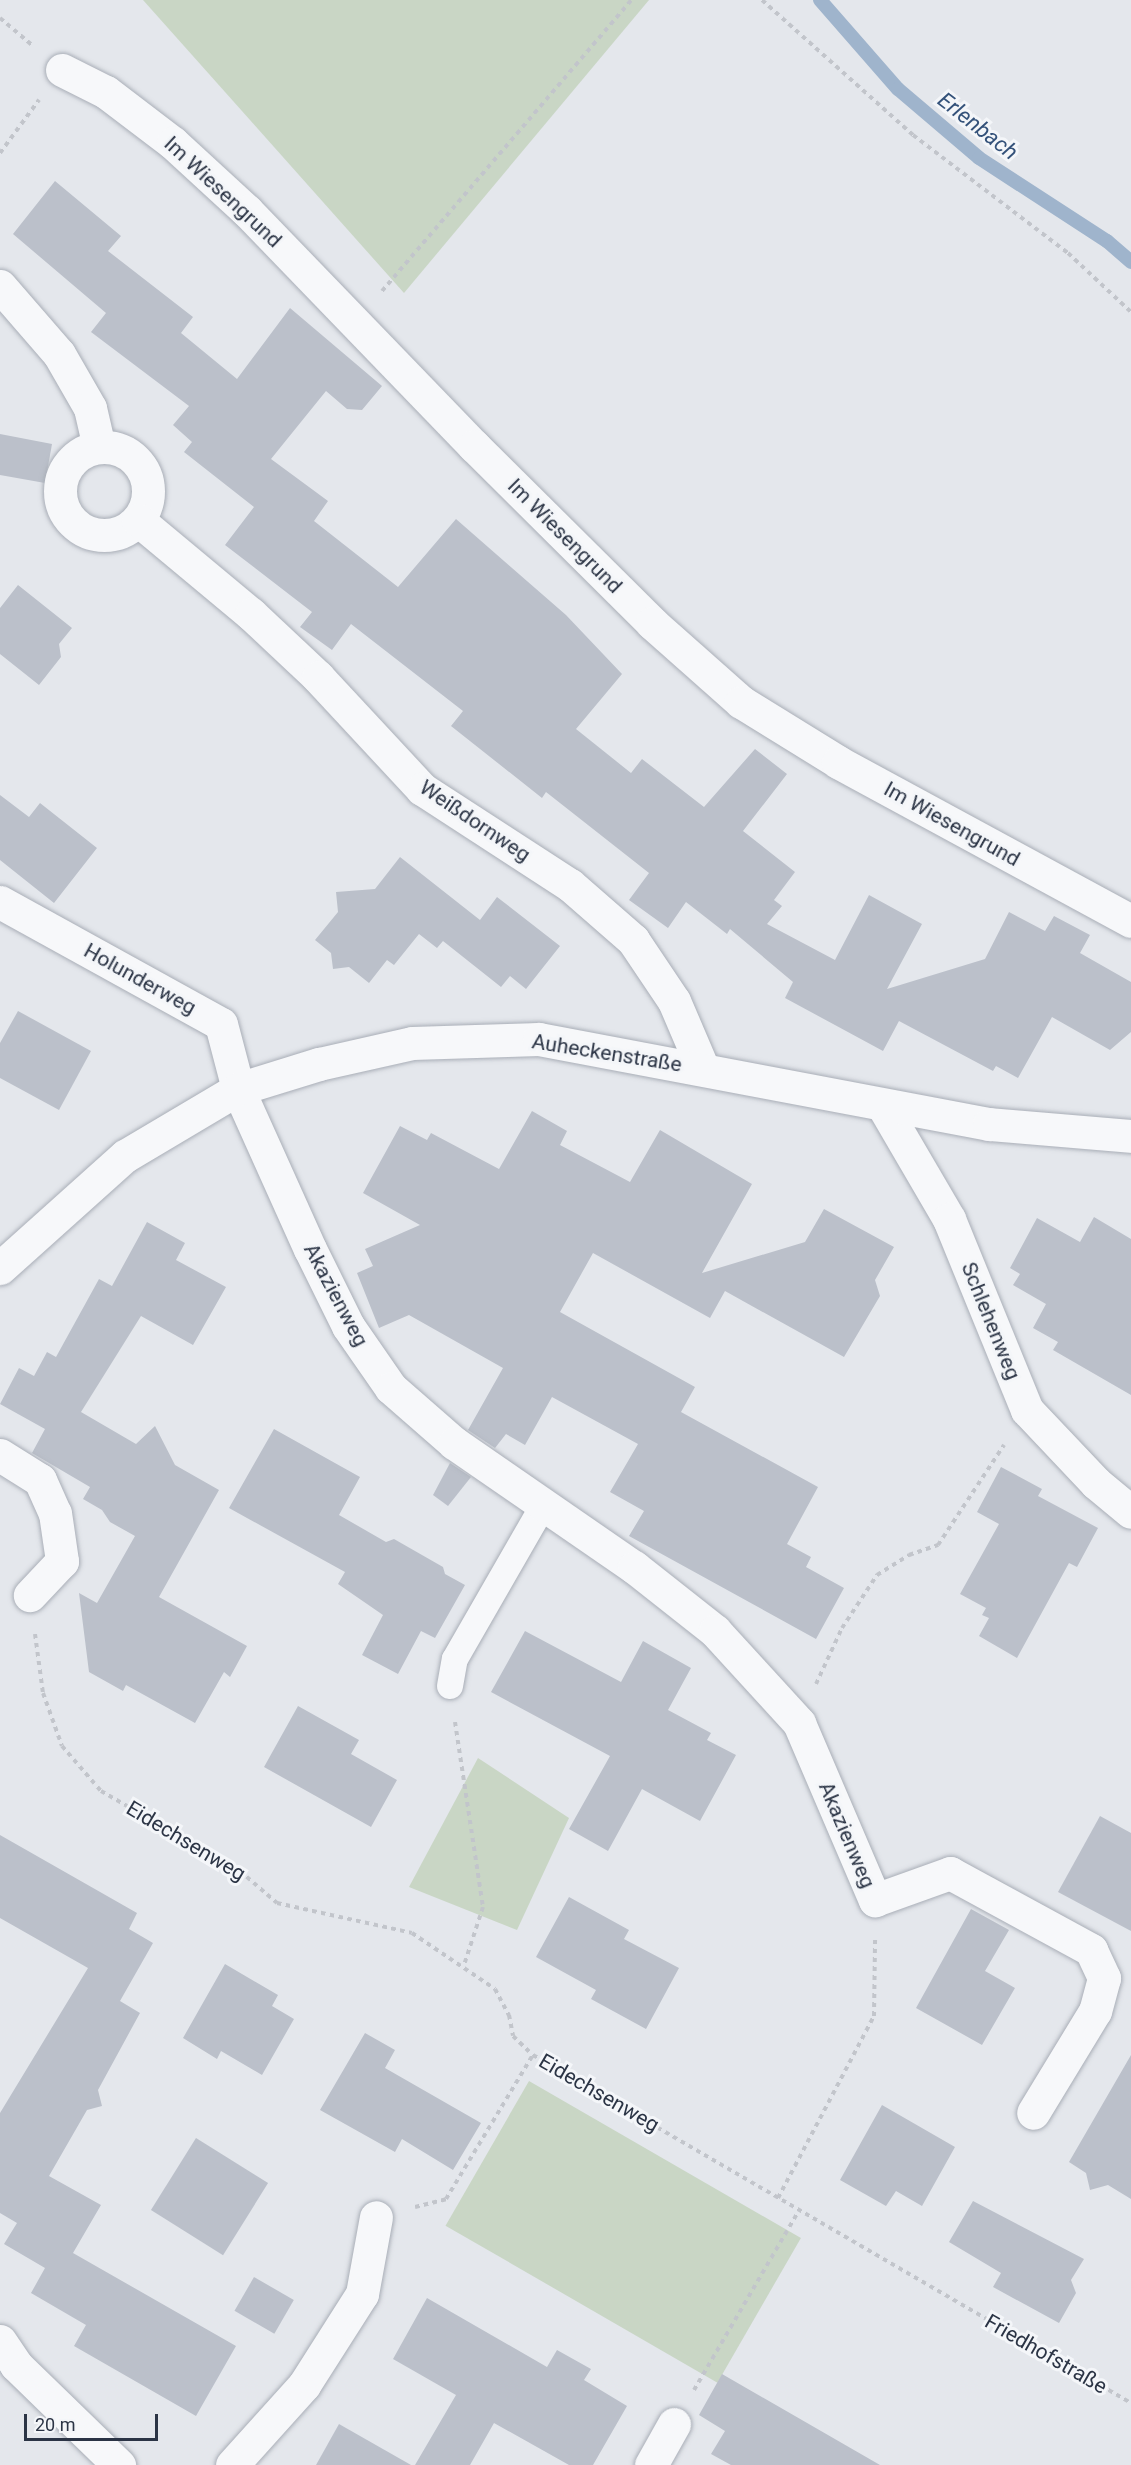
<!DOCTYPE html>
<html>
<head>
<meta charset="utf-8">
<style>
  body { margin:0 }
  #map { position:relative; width:1131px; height:2465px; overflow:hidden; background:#e4e7ec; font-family:Roboto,sans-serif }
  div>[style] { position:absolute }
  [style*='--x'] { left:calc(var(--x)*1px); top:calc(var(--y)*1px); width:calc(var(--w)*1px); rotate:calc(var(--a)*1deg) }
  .green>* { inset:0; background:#c9d6c5; transform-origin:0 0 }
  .stream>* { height:14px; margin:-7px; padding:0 7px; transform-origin:7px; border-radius:7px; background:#9fb4cc }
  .building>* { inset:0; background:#bbc0ca; transform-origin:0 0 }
  .path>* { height:4px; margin-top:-2px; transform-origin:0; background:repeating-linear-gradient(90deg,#c2c5cb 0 4.5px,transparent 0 9px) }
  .roads { filter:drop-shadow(0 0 2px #a9aeb7) drop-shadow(0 0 2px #a9aeb7) }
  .lane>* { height:26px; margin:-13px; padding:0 13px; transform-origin:13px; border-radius:13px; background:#f7f8fa }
  .street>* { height:33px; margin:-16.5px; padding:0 16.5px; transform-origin:16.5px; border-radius:16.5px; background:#f7f8fa }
  .street>.ring { margin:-16.5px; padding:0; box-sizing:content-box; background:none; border:33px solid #f7f8fa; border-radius:50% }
  span { translate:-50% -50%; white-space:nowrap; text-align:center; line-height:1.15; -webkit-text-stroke:6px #f4f6f9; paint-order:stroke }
  .street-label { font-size:21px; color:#2b3445 }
  .water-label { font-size:22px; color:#34527a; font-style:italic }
  .scale { position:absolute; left:24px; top:2414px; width:134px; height:27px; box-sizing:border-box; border:3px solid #2b3445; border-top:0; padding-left:8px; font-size:18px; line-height:21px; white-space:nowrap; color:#2b3445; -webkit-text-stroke:4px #f4f6f9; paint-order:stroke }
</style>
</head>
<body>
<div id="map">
  <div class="green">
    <div style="clip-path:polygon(143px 0,649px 0,404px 293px)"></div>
    <div style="clip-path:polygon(478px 1758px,569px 1818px,517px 1930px,409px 1887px)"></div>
    <div style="left:529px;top:2081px;width:314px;height:167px;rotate:30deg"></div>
  </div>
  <div class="stream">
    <div style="--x:820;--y:0;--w:118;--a:48.8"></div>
    <div style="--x:898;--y:89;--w:106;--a:40.4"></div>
    <div style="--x:979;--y:158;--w:153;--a:33"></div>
    <div style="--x:1107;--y:241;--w:32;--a:41"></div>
  </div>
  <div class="building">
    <div style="clip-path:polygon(55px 181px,121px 236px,108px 251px,193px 317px,181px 333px,237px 379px,290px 308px,382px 386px,362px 410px,347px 409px,326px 391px,271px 459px,328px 501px,314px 521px,398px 587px,456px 519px,566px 615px,622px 674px,576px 729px,631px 773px,642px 759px,704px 807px,755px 749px,787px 774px,743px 831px,795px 872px,774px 900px,782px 906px,767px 924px,835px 960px,869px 895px,922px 924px,887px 989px,985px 959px,1009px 912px,1045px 931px,1054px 916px,1090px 935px,1080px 953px,1131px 982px,1131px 1032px,1110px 1050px,1052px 1017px,1018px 1078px,996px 1066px,993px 1071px,899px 1021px,883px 1051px,785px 998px,793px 982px,730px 929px,727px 934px,686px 902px,668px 928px,629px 900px,649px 873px,546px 792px,542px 798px,451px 726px,463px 711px,351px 624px,332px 650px,300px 627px,312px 612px,225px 545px,254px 507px,184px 452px,192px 442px,173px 425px,189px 406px,91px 332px,106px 313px,13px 234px)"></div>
    <div style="clip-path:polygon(0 434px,52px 444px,45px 483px,0 475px)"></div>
    <div style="clip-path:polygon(18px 585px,72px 628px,59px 644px,61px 657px,39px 685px,0 654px,0 608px)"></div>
    <div style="clip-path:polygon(0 795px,29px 817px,40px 803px,97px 848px,54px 903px,0 860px)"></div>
    <div style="clip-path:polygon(400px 857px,480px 920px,497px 897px,560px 946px,526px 989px,510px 976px,501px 987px,443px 941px,437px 948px,419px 934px,394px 965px,387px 960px,369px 983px,349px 967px,333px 969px,331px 953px,315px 940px,338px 912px,336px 892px,375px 889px)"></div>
    <div style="clip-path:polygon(18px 1011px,91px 1051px,59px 1110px,0 1078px,0 1043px)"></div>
    <div style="clip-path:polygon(532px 1111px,567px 1131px,560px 1145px,630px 1182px,660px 1130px,752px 1184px,702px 1273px,805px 1242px,824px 1209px,894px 1247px,875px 1280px,880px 1296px,844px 1357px,725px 1291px,710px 1318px,593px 1253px,560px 1312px,695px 1387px,681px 1412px,818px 1487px,787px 1544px,811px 1557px,806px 1567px,844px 1588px,816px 1639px,629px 1536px,644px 1511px,610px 1492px,638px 1444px,552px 1397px,525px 1445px,506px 1434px,495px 1448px,468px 1430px,503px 1368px,409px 1315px,379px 1328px,357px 1273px,373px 1266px,365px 1249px,420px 1225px,363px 1193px,400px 1126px,427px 1140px,431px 1133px,499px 1169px)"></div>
    <div style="clip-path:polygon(1094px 1217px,1131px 1239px,1131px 1395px,1053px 1350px,1058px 1342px,1033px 1328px,1046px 1304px,1013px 1285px,1020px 1274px,1010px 1268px,1037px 1218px,1080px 1242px)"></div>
    <div style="clip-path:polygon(147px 1222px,185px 1243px,176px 1260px,226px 1287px,193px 1345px,141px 1316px,81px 1412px,136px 1444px,155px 1426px,175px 1465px,219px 1490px,159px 1597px,247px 1646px,230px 1677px,224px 1672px,195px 1723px,126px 1685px,123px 1691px,89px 1672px,79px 1593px,97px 1603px,135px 1536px,110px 1522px,102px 1510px,83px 1499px,90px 1487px,32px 1453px,45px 1429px,0 1404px,19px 1368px,34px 1376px,47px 1352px,56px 1357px,99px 1279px,112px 1286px)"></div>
    <div style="clip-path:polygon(274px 1429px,360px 1477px,339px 1515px,386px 1542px,394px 1539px,443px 1567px,445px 1574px,465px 1585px,435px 1638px,421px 1631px,398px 1674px,362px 1655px,383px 1615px,338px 1584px,345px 1572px,229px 1508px)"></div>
    <div style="clip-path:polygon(450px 1463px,471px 1477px,448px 1506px,433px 1495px)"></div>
    <div style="clip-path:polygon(1001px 1467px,1042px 1489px,1038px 1496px,1098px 1528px,1077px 1567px,1069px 1563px,1017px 1658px,979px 1636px,989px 1618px,982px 1615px,986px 1608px,960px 1594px,999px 1524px,977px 1512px)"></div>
    <div style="clip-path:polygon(525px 1631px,621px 1682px,643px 1641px,691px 1668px,668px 1710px,711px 1733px,707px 1740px,736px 1755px,700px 1821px,642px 1789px,608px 1851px,569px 1829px,610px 1756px,491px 1692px)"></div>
    <div style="clip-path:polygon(298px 1706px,359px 1740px,351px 1754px,397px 1780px,371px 1827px,264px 1767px)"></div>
    <div style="clip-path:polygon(1100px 1816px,1131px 1833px,1131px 1931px,1058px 1892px)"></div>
    <div style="clip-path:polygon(0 1835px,137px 1913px,129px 1929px,153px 1943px,120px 2001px,140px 2013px,98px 2090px,102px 2106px,87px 2110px,49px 2176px,101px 2205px,73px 2253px,236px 2346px,196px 2416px,74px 2346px,86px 2325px,31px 2293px,45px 2268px,4px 2244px,17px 2223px,0 2213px,0 2113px,88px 1968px,0 1918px)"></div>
    <div style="clip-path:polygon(569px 1897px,629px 1930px,624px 1939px,679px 1968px,646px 2029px,591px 1999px,596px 1990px,536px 1957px)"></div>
    <div style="clip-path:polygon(971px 1909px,1009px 1930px,985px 1971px,1015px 1988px,982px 2045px,916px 2008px)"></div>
    <div style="clip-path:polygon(225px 1964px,278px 1995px,272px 2006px,294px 2019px,262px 2075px,221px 2051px,217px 2059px,183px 2038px)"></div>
    <div style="clip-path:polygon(365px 2033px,395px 2050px,385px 2068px,481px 2123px,453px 2170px,402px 2139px,395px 2152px,320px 2110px)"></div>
    <div style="clip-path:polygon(1131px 2055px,1131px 2199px,1108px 2185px,1090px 2190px,1086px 2173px,1069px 2162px)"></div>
    <div style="clip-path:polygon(882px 2105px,955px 2147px,922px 2206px,896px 2191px,886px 2206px,840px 2180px)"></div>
    <div style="left:196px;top:2138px;width:85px;height:85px;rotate:32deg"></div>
    <div style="clip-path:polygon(973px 2201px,1084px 2259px,1071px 2280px,1076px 2293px,1059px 2323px,993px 2287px,1001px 2273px,949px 2242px)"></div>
    <div style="left:254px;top:2277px;width:46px;height:39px;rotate:30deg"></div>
    <div style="clip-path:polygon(427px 2298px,547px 2367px,557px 2350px,591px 2369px,584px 2380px,627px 2406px,593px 2465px,569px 2465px,494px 2423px,470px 2465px,415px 2465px,456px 2395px,393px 2359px)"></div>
    <div style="clip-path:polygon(722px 2374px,880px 2465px,731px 2465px,711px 2454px,725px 2431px,699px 2415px)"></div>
    <div style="clip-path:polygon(339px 2424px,411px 2465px,316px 2465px)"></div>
  </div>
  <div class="path">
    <div style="--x:762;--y:0;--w:203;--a:41.8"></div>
    <div style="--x:913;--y:135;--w:195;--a:37.3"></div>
    <div style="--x:1068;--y:253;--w:86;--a:43.1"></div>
    <div style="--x:0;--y:18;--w:42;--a:40.2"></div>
    <div style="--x:0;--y:153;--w:66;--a:-53.7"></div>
    <div style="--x:382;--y:291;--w:383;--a:-49.4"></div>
    <div style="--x:35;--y:1634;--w:60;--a:82.3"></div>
    <div style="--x:43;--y:1693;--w:56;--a:70.3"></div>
    <div style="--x:62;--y:1746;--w:60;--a:49.1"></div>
    <div style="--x:101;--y:1791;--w:160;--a:29.9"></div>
    <div style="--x:240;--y:1871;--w:49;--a:40.9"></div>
    <div style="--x:277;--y:1903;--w:138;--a:12.5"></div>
    <div style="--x:412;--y:1933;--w:100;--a:34"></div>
    <div style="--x:495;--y:1989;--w:30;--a:62"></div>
    <div style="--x:509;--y:2015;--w:21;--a:79"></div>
    <div style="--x:513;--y:2036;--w:28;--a:44"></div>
    <div style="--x:533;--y:2055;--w:692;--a:30.2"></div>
    <div style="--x:816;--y:1684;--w:62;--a:-65.1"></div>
    <div style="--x:842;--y:1628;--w:64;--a:-56.6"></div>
    <div style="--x:877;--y:1575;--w:38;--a:-32"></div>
    <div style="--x:909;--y:1555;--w:31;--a:-19"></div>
    <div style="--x:938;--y:1545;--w:120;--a:-56.6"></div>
    <div style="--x:455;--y:1722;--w:187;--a:81.4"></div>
    <div style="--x:483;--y:1907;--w:61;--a:108.1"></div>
    <div style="--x:778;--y:2198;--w:206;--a:-62.2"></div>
    <div style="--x:874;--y:2016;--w:76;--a:-89.2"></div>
    <div style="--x:415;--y:2207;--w:32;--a:-14"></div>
    <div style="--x:446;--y:2199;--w:168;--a:-58.9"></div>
    <div style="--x:694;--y:2390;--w:208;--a:-59.7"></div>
  </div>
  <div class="roads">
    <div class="lane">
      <div style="--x:450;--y:1686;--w:27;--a:-80"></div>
      <div style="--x:455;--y:1659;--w:179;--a:-60.1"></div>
    </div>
    <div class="street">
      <div style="--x:62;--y:70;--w:49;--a:26.6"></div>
      <div style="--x:106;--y:92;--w:84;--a:37.3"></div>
      <div style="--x:173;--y:143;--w:100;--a:42.6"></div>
      <div style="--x:247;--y:211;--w:327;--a:46"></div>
      <div style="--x:474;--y:446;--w:251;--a:44.8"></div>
      <div style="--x:652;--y:623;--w:119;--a:41.6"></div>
      <div style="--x:741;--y:702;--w:114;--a:31.7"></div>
      <div style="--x:838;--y:762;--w:333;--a:28.5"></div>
      <div style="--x:0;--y:286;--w:90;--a:49.1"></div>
      <div style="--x:59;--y:354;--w:62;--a:60.1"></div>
      <div style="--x:90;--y:408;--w:39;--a:77"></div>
      <div class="ring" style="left:60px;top:447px;width:55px;height:55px"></div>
      <div style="--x:138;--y:520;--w:147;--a:39.8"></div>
      <div style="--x:251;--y:614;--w:92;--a:43.2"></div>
      <div style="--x:318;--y:677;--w:153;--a:47.1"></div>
      <div style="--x:422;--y:789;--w:176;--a:33"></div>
      <div style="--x:570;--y:885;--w:84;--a:41.1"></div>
      <div style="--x:633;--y:940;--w:73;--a:56.1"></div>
      <div style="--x:674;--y:1001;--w:74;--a:66.9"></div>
      <div style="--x:0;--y:902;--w:252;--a:28.9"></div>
      <div style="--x:221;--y:1024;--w:67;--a:75.3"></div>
      <div style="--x:238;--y:1089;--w:175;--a:65.8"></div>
      <div style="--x:310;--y:1249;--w:86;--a:63.7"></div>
      <div style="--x:348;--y:1326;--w:75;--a:55.3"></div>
      <div style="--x:391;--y:1388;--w:84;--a:41.1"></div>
      <div style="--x:454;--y:1443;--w:219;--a:34.6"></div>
      <div style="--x:634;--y:1567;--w:103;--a:38.3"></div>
      <div style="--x:715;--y:1631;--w:125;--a:47.6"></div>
      <div style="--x:799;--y:1723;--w:193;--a:66.8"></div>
      <div style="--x:875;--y:1900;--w:80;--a:-19.8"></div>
      <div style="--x:950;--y:1873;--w:161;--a:28.6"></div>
      <div style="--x:1091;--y:1950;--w:31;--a:65"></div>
      <div style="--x:1104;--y:1978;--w:34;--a:105"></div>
      <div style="--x:1095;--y:2011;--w:119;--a:121.3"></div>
      <div style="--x:883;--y:1106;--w:131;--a:59.7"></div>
      <div style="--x:949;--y:1219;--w:206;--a:67.8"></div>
      <div style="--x:1027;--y:1410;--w:100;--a:46.6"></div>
      <div style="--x:1096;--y:1483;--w:45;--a:39.6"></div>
      <div style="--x:0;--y:1268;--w:168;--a:-41.9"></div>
      <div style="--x:125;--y:1156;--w:131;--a:-30.7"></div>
      <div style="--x:238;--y:1089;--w:85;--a:-17.2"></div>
      <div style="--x:319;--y:1064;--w:95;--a:-12.7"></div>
      <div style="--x:412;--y:1043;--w:127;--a:-1.8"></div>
      <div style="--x:539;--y:1039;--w:458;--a:10.7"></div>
      <div style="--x:989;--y:1124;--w:143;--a:4.8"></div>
      <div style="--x:0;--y:1455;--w:47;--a:32"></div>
      <div style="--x:40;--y:1480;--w:36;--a:66"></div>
      <div style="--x:55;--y:1513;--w:49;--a:81.7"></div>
      <div style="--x:62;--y:1561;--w:47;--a:133.3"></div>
      <div style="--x:0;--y:2341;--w:29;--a:56"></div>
      <div style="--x:16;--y:2365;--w:144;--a:44.2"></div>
      <div style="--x:232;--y:2465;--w:108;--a:-48"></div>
      <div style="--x:304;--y:2385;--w:108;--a:-57.5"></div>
      <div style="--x:362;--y:2294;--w:78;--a:-79.7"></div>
      <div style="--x:651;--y:2465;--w:47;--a:-60.7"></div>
    </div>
  </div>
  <div class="street-label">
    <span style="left:223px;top:192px;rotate:43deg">Im Wiesengrund</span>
    <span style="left:565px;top:536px;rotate:45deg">Im Wiesengrund</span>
    <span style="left:475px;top:821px;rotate:34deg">Weißdornweg</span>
    <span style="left:952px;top:824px;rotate:29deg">Im Wiesengrund</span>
    <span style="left:140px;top:979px;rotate:29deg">Holunderweg</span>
    <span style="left:607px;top:1053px;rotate:9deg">Auheckenstraße</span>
    <span style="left:336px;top:1295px;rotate:62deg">Akazienweg</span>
    <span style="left:991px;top:1321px;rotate:68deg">Schlehenweg</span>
    <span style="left:847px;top:1835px;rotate:67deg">Akazienweg</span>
    <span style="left:186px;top:1841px;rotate:31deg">Eidechsenweg</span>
    <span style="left:599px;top:2093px;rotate:30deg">Eidechsenweg</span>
    <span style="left:1046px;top:2354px;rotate:30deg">Friedhofstraße</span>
  </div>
  <div class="water-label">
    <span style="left:978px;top:126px;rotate:38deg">Erlenbach</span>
  </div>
  <div class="scale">20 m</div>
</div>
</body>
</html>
